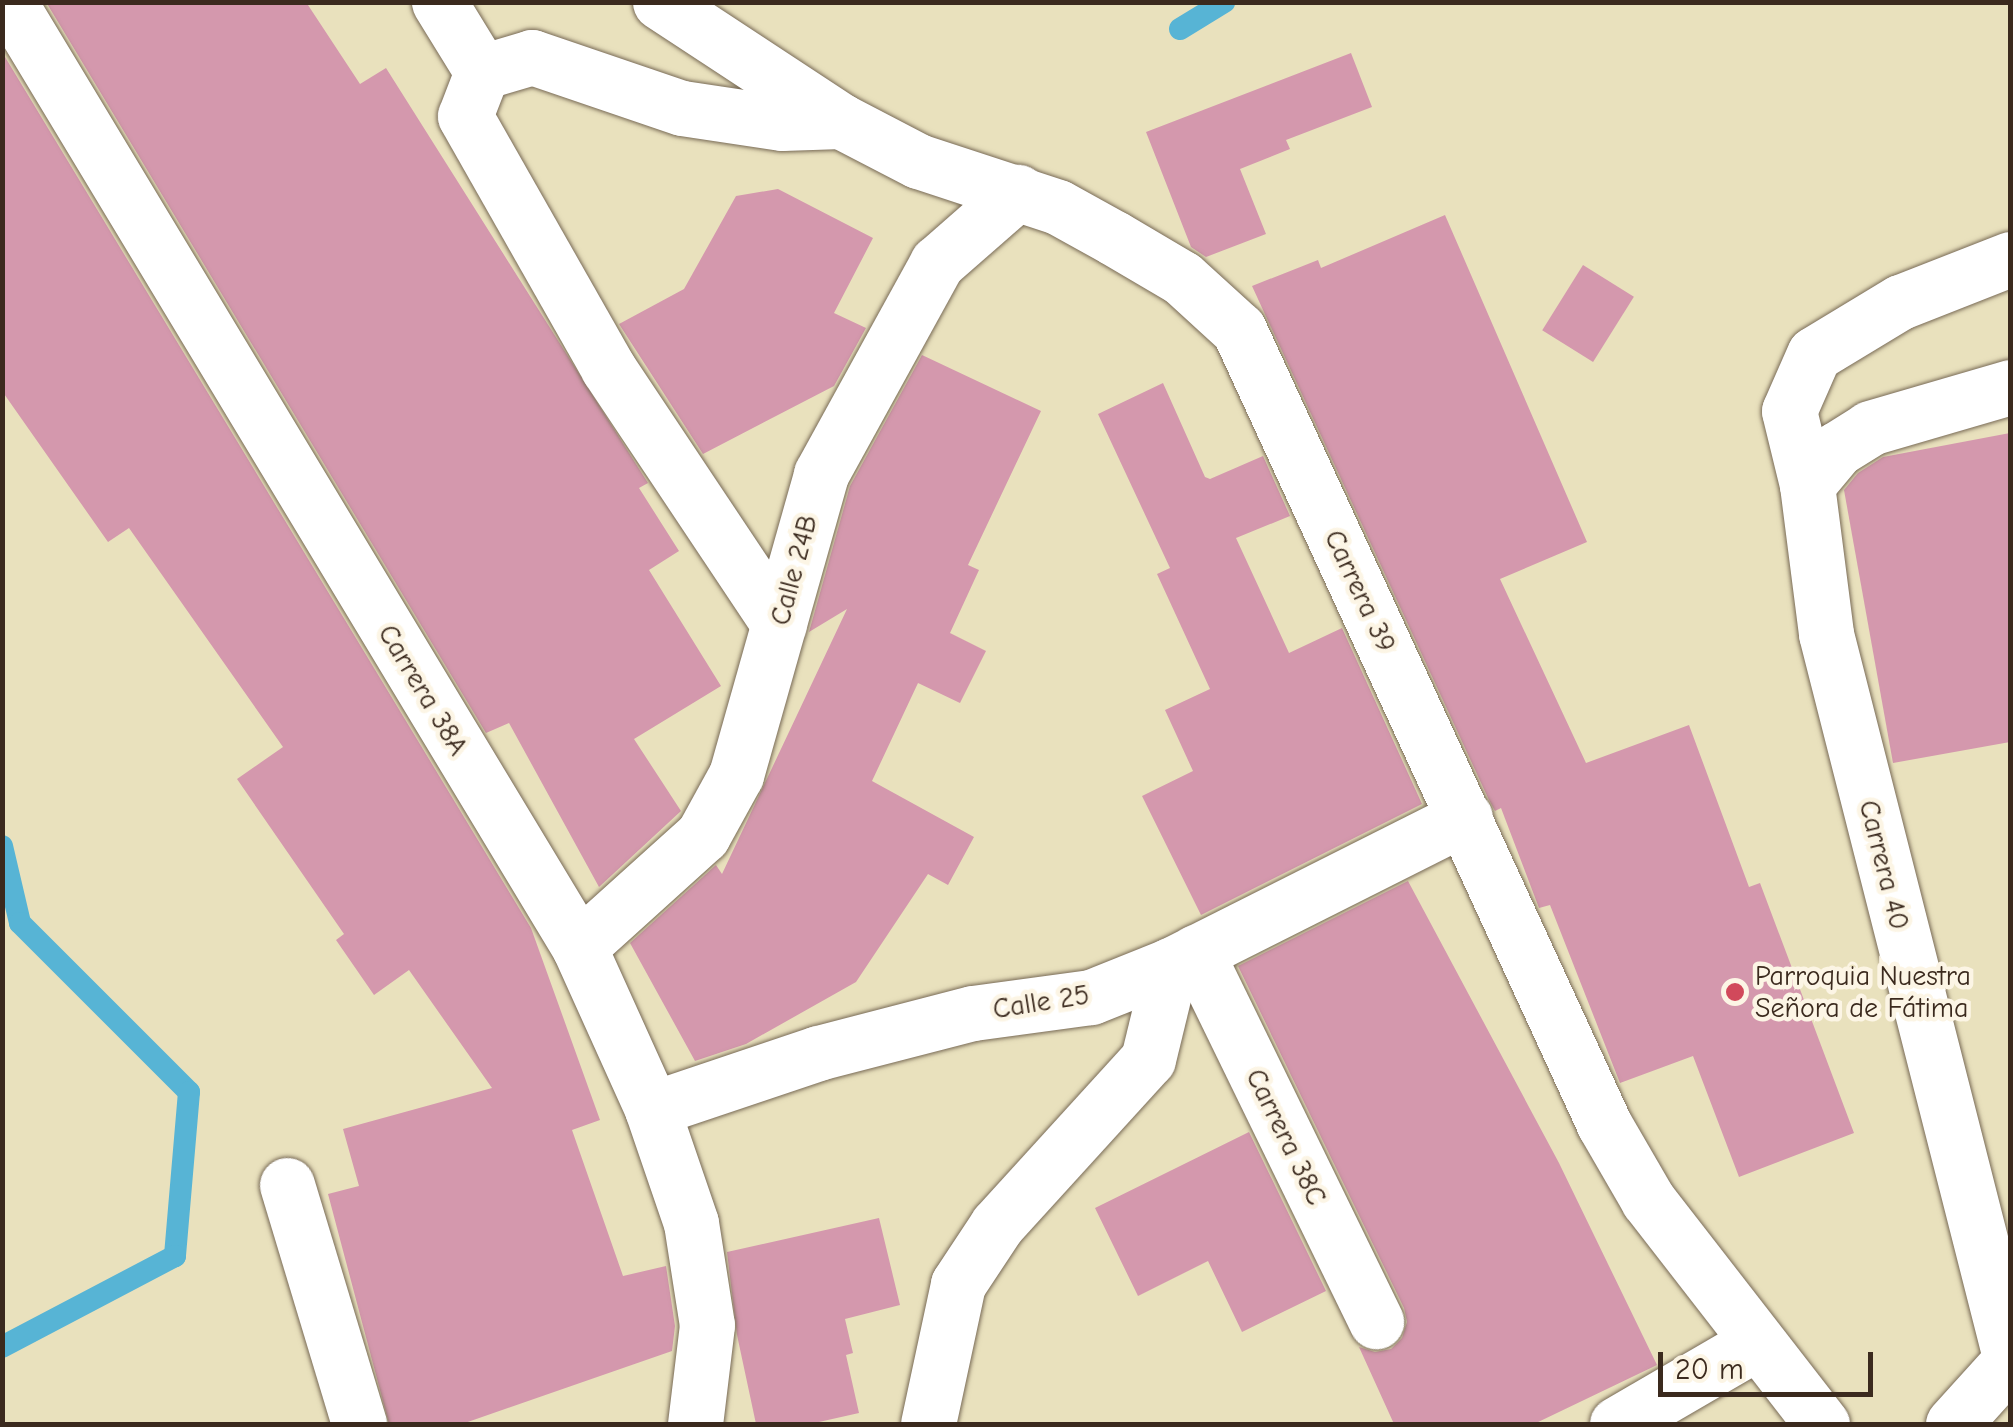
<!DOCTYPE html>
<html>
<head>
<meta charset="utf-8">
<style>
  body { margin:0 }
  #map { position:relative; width:2013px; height:1427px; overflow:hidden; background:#e9e1bd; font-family:"Comic Neue",sans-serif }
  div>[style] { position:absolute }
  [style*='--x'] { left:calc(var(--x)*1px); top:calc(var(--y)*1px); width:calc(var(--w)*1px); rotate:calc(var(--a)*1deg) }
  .stream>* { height:22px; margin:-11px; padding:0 11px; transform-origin:11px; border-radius:11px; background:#57b4d5 }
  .building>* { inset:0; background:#d498ad; transform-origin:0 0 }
  .roads { filter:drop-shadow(0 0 2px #786a56) drop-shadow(0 0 2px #786a56) }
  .street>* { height:55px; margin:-27.5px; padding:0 27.5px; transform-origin:27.5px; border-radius:27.5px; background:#fff }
  .dots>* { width:28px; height:28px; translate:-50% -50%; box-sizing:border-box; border:5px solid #fcf5e5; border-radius:50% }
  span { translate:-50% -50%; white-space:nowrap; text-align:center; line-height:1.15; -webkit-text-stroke:9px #fcf5e5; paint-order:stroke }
  .street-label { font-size:28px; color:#3b2a1e }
  .poi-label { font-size:28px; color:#3b2a1e }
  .left { translate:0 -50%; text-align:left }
  .frame { position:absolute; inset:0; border:5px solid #3b2a1e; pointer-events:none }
  .scale { position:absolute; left:1658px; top:1352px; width:215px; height:45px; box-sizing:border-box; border:5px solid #3b2a1e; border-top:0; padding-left:12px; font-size:30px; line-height:35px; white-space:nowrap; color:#3b2a1e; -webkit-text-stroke:8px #fcf5e5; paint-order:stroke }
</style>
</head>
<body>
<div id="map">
  <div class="stream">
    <div style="--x:1180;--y:29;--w:52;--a:-31.5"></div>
    <div style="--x:2;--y:846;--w:79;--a:76.8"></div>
    <div style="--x:20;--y:923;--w:239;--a:45"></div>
    <div style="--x:189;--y:1092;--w:165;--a:94.9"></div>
    <div style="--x:175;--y:1256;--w:195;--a:152.3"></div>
  </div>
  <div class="building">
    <div style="clip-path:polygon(46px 2px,306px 2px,360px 84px,386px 68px,648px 483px,639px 488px,679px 551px,649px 570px,721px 686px,634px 739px,681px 811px,599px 887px,509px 723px,486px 733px)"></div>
    <div style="clip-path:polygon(2px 52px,531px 928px,600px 1120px,572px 1130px,623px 1276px,666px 1266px,675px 1326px,672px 1351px,462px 1424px,389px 1424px,328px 1194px,359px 1186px,343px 1129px,492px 1088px,409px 970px,374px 995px,336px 940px,344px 934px,237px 779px,283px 747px,129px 528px,108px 542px,2px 391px)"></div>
    <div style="clip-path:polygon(1351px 53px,1372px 107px,1286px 140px,1290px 149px,1240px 169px,1266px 234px,1206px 257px,1191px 247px,1146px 132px)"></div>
    <div style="clip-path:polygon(778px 189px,873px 238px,834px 313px,866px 328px,834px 386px,703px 454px,619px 324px,684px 289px,736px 196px)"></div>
    <div style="clip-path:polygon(1445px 215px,1587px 542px,1500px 579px,1586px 763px,1689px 725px,1749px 887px,1760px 883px,1854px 1133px,1739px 1177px,1693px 1056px,1620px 1083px,1550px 905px,1539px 908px,1501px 808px,1495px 811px,1488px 798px,1252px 286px,1318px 260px,1321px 268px)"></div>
    <div style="left:1583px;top:265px;width:60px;height:77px;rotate:32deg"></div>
    <div style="clip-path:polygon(922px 355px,1041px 411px,968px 565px,979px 570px,950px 633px,986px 651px,960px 703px,918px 683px,872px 781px,974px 837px,948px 885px,928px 874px,856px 982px,746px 1044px,695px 1061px,630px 943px,716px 865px,722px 874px,847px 609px,809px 632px,850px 486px)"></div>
    <div style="clip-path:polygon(1163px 383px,1205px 477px,1210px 479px,1263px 456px,1290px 516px,1236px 538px,1289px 653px,1342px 628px,1422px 804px,1201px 915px,1142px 796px,1193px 771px,1165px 710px,1210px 689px,1157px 574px,1170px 568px,1098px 414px)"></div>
    <div style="clip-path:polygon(2010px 433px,2010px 742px,1893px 763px,1844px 490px,1858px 473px,1883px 457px)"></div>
    <div style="clip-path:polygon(1408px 881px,1559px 1163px,1657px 1365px,1534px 1424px,1394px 1424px,1359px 1347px,1375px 1352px,1391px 1349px,1402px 1338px,1407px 1322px,1404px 1308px,1238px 966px)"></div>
    <div style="clip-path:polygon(1249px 1132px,1326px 1291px,1242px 1332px,1208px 1261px,1138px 1296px,1095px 1208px)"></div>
    <div style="clip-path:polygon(879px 1218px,900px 1305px,845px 1319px,853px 1353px,846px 1355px,859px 1413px,810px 1424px,756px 1424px,737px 1335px,727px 1252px)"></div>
  </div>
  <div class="roads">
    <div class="street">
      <div style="--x:9;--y:2;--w:1104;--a:58.9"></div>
      <div style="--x:579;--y:947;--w:178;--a:65.7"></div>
      <div style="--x:652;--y:1109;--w:120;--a:71.1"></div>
      <div style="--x:691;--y:1223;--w:103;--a:81.1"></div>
      <div style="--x:707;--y:1325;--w:100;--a:96.9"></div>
      <div style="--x:439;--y:2;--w:82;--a:58.4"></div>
      <div style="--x:482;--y:72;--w:52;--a:-16.7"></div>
      <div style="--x:532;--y:57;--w:158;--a:18.8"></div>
      <div style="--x:682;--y:108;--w:101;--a:8.5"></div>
      <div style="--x:782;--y:123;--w:59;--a:-1.9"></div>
      <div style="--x:660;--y:2;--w:217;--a:33.3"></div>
      <div style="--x:841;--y:121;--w:87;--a:27.5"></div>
      <div style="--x:918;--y:161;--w:147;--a:18.2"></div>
      <div style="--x:1058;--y:207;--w:64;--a:29"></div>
      <div style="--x:1114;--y:238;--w:79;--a:30.5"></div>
      <div style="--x:1182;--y:278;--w:77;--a:42.4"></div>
      <div style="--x:1239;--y:330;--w:874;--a:65.31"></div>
      <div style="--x:1604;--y:1124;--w:88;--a:59.9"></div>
      <div style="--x:1648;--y:1200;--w:284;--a:52.2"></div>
      <div style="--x:482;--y:72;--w:47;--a:111.1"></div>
      <div style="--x:465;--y:116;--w:290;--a:60.4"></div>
      <div style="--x:608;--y:368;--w:308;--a:56.3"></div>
      <div style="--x:2010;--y:259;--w:118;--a:158.6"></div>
      <div style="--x:1900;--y:302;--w:100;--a:148.8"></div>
      <div style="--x:1814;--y:354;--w:62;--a:113.7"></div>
      <div style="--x:1789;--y:411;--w:76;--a:76.3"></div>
      <div style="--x:1807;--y:485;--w:150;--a:82.7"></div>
      <div style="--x:1826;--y:634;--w:746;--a:75.72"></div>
      <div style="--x:1807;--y:485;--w:47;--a:-50.2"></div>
      <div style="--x:1837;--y:449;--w:39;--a:-32"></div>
      <div style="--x:1870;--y:428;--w:146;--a:-16.3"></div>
      <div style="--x:579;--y:947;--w:167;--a:-42.1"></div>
      <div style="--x:703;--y:835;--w:68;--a:-61.2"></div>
      <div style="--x:736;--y:775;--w:313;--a:-74.2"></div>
      <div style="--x:821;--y:474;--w:241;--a:-61.2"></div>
      <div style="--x:937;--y:263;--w:108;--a:-41.2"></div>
      <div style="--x:1196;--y:952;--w:411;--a:64"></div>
      <div style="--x:652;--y:1109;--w:175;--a:-18.6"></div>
      <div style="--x:818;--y:1053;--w:160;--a:-14.5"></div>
      <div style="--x:973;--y:1013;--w:119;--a:-7.7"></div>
      <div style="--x:1091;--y:997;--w:86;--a:-21.8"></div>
      <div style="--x:1171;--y:965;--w:329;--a:-26.7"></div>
      <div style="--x:287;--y:1185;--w:250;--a:73.2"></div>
      <div style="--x:928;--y:1424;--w:143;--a:-77.9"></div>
      <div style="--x:958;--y:1284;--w:71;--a:-56.5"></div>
      <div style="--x:997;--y:1225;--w:224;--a:-47.7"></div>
      <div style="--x:1148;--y:1059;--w:97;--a:-76.3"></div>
      <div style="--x:1617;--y:1424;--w:161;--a:-30.2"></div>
      <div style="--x:1953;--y:1424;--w:85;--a:-47.9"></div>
    </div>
  </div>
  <div class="dots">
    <div style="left:1735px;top:992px;background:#d1495b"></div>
  </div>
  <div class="street-label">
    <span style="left:794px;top:570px;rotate:-75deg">Calle 24B</span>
    <span style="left:1360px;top:591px;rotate:65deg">Carrera 39</span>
    <span style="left:423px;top:690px;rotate:59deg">Carrera 38A</span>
    <span style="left:1884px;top:865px;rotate:76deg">Carrera 40</span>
    <span style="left:1041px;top:1002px;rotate:-9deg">Calle 25</span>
    <span style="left:1286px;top:1137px;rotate:64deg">Carrera 38C</span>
  </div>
  <div class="poi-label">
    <span class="left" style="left:1755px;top:992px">Parroquia Nuestra<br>Señora de Fátima</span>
  </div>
  <div class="frame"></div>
  <div class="scale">20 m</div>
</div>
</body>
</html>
